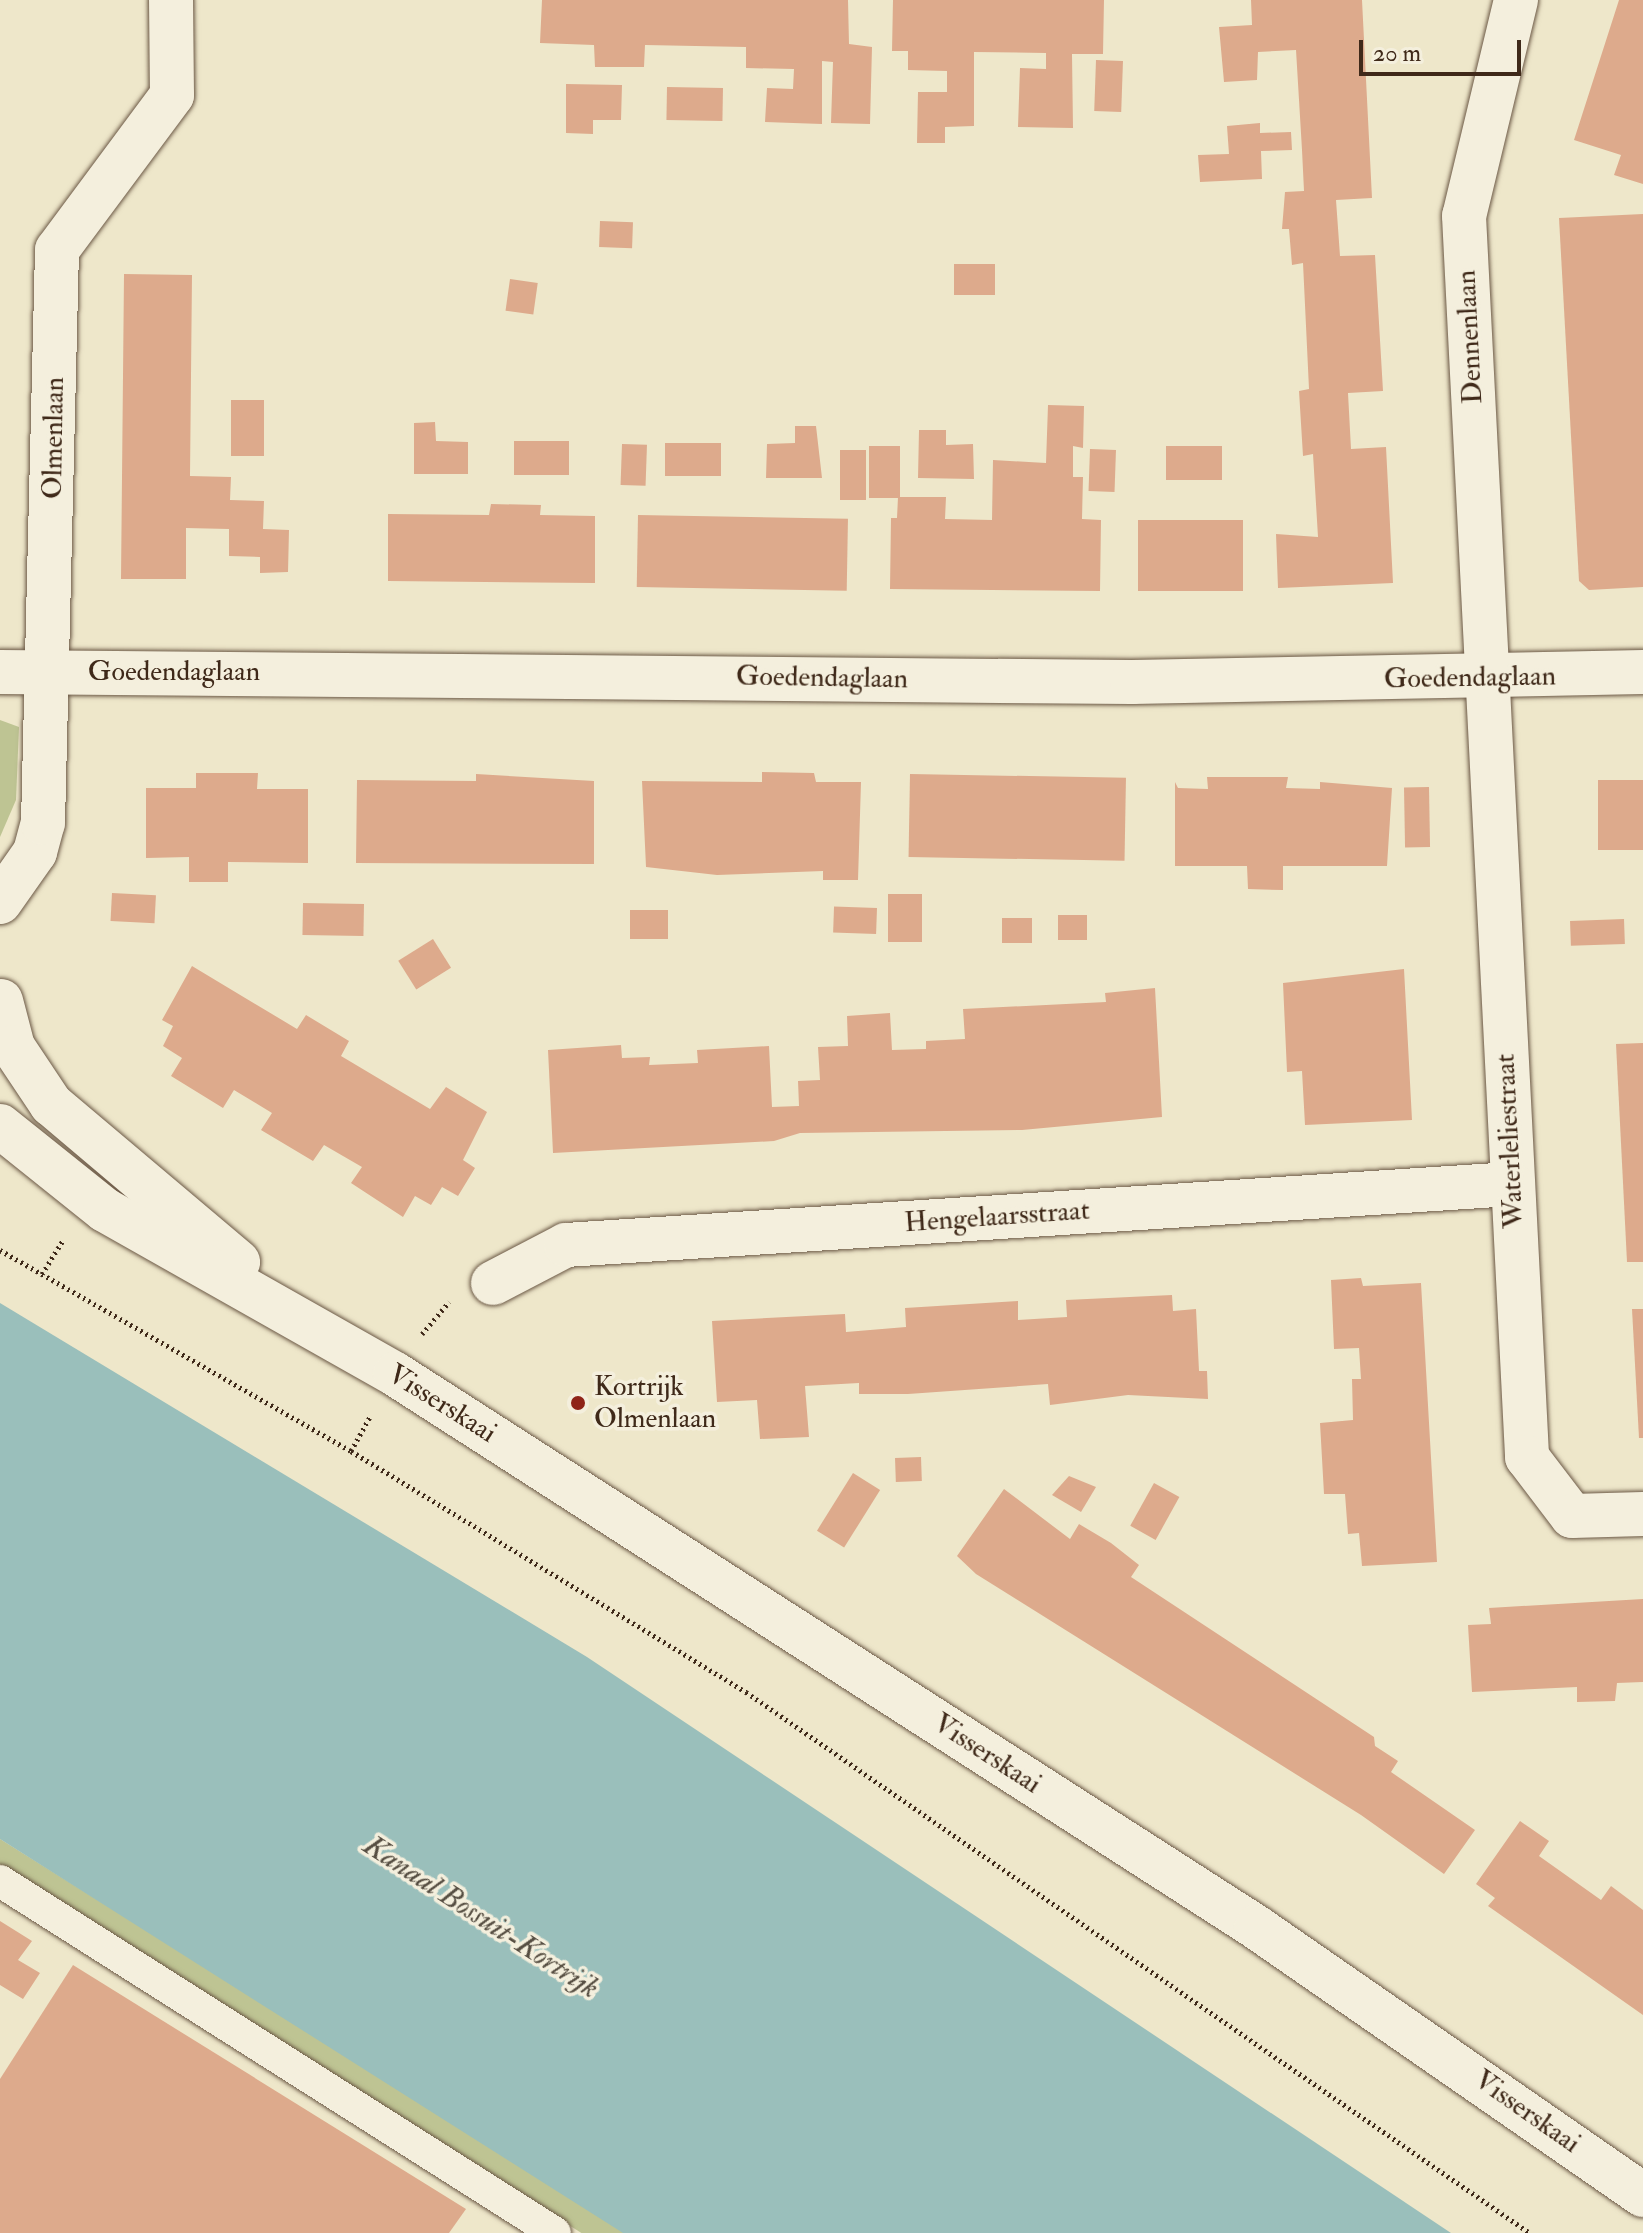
<!DOCTYPE html>
<html>
<head>
<meta charset="utf-8">
<style>
  body { margin:0 }
  #map { position:relative; width:1643px; height:2233px; overflow:hidden; background:#eee7ca; font-family:"IM FELL Double Pica",serif }
  div>[style] { position:absolute }
  [style*='--x'] { left:calc(var(--x)*1px); top:calc(var(--y)*1px); width:calc(var(--w)*1px); rotate:calc(var(--a)*1deg) }
  .green>* { inset:0; background:#bec493; transform-origin:0 0 }
  .water>* { inset:0; background:#9abfbb }
  .building>* { inset:0; background:#ddaa8c; transform-origin:0 0 }
  .path>* { height:5px; margin-top:-2.5px; transform-origin:0; background:repeating-linear-gradient(90deg,#3f2919 0 2px,transparent 0 6px) }
  .roads { filter:drop-shadow(0 0 2px #6b5845) drop-shadow(0 0 2px #6b5845) }
  .lane>* { height:32px; margin:-16px; padding:0 16px; transform-origin:16px; border-radius:16px; background:#f4efdd }
  .street>* { height:44px; margin:-22px; padding:0 22px; transform-origin:22px; border-radius:22px; background:#f4efdd }
  .secondary>* { height:44px; margin:-22px; padding:0 22px; transform-origin:22px; border-radius:22px; background:#f4efdd }
  .dots>* { width:22px; height:22px; translate:-50% -50%; box-sizing:border-box; border:4px solid #f4efdd; border-radius:50% }
  span { translate:-50% -50%; white-space:nowrap; text-align:center; line-height:1.15; -webkit-text-stroke:7px #f4efdd; paint-order:stroke }
  .street-label { font-size:28px; color:#3f2919 }
  .poi-label { font-size:28px; color:#3f2919 }
  .left { translate:0 -50%; text-align:left }
  .water-label { font-size:30px; color:#564e42; font-style:italic }
  .scale { position:absolute; left:1359px; top:40px; width:162px; height:36px; box-sizing:border-box; border:4px solid #3f2919; border-top:0; padding-left:10px; font-size:24px; line-height:28px; white-space:nowrap; color:#3f2919; -webkit-text-stroke:6px #f4efdd; paint-order:stroke }
</style>
</head>
<body>
<div id="map">
  <div class="green">
    <div style="clip-path:polygon(0 720px,19px 727px,16px 800px,0 837px)"></div>
    <div style="left:0;top:1839px;width:737px;height:26px;rotate:32deg"></div>
  </div>
  <div class="water">
    <div style="clip-path:polygon(0 1303px,587px 1657px,1451px 2233px,623px 2233px,0 1839px)"></div>
  </div>
  <div class="building">
    <div style="clip-path:polygon(542px 0,848px 0,849px 44px,872px 47px,870px 124px,831px 123px,833px 62px,822px 61px,822px 124px,765px 122px,767px 88px,793px 89px,794px 69px,746px 68px,746px 47px,645px 45px,644px 67px,595px 67px,594px 45px,540px 43px)"></div>
    <div style="clip-path:polygon(893px 0,1104px 0,1103px 54px,1072px 54px,1073px 128px,1018px 127px,1020px 68px,1046px 69px,1046px 53px,974px 52px,974px 126px,945px 127px,945px 143px,917px 143px,918px 92px,947px 92px,947px 71px,908px 70px,908px 51px,892px 51px)"></div>
    <div style="clip-path:polygon(1251px 0,1362px 0,1372px 198px,1336px 200px,1340px 256px,1375px 255px,1383px 391px,1348px 393px,1351px 449px,1386px 447px,1393px 583px,1278px 588px,1276px 534px,1318px 537px,1313px 454px,1303px 456px,1299px 391px,1309px 389px,1303px 263px,1292px 265px,1289px 229px,1282px 229px,1285px 192px,1304px 191px,1302px 150px,1296px 50px,1258px 52px,1257px 80px,1224px 82px,1219px 27px,1252px 25px)"></div>
    <div style="clip-path:polygon(1619px 0,1643px 0,1643px 184px,1614px 175px,1621px 155px,1574px 140px)"></div>
    <div style="left:1096px;top:60px;width:27px;height:51px;rotate:2deg"></div>
    <div style="clip-path:polygon(566px 84px,622px 85px,621px 120px,593px 120px,593px 134px,566px 133px)"></div>
    <div style="left:667px;top:87px;width:56px;height:33px;rotate:1deg"></div>
    <div style="clip-path:polygon(1260px 123px,1260px 133px,1291px 132px,1292px 150px,1261px 151px,1262px 179px,1200px 182px,1198px 155px,1229px 154px,1227px 126px)"></div>
    <div style="clip-path:polygon(1643px 214px,1643px 587px,1589px 590px,1579px 581px,1559px 218px)"></div>
    <div style="left:600px;top:221px;width:33px;height:26px;rotate:2deg"></div>
    <div style="left:954px;top:264px;width:41px;height:31px"></div>
    <div style="clip-path:polygon(124px 274px,192px 275px,190px 476px,231px 477px,230px 500px,264px 501px,263px 529px,289px 530px,288px 572px,260px 573px,260px 557px,229px 556px,229px 529px,186px 528px,186px 579px,121px 579px)"></div>
    <div style="left:510px;top:279px;width:28px;height:32px;rotate:8deg"></div>
    <div style="left:231px;top:400px;width:33px;height:56px"></div>
    <div style="clip-path:polygon(1048px 405px,1084px 406px,1083px 448px,1073px 446px,1073px 477px,1083px 477px,1082px 519px,1101px 520px,1100px 591px,890px 589px,891px 518px,897px 518px,898px 497px,946px 497px,945px 519px,992px 520px,993px 460px,1046px 463px)"></div>
    <div style="clip-path:polygon(435px 422px,436px 441px,468px 442px,468px 474px,414px 474px,414px 423px)"></div>
    <div style="clip-path:polygon(795px 426px,816px 426px,822px 478px,766px 478px,767px 444px,795px 443px)"></div>
    <div style="clip-path:polygon(919px 430px,946px 430px,946px 445px,973px 444px,974px 479px,918px 478px)"></div>
    <div style="left:569px;top:441px;width:34px;height:55px;rotate:90deg"></div>
    <div style="left:665px;top:443px;width:56px;height:33px"></div>
    <div style="left:622px;top:444px;width:25px;height:41px;rotate:2deg"></div>
    <div style="left:869px;top:446px;width:31px;height:52px"></div>
    <div style="left:1166px;top:446px;width:56px;height:34px"></div>
    <div style="left:1090px;top:449px;width:26px;height:42px;rotate:2deg"></div>
    <div style="left:840px;top:450px;width:26px;height:50px"></div>
    <div style="clip-path:polygon(491px 504px,541px 505px,540px 515px,595px 516px,595px 583px,388px 581px,388px 514px,489px 515px)"></div>
    <div style="left:638px;top:515px;width:210px;height:72px;rotate:1deg"></div>
    <div style="left:1138px;top:520px;width:105px;height:71px"></div>
    <div style="clip-path:polygon(762px 772px,814px 773px,816px 782px,861px 782px,858px 880px,823px 880px,823px 871px,717px 875px,646px 867px,642px 781px,762px 782px)"></div>
    <div style="clip-path:polygon(196px 773px,258px 773px,257px 789px,308px 789px,308px 863px,228px 862px,228px 882px,189px 882px,189px 857px,146px 858px,146px 788px,196px 788px)"></div>
    <div style="clip-path:polygon(476px 774px,594px 781px,594px 864px,356px 863px,357px 780px,476px 781px)"></div>
    <div style="left:910px;top:774px;width:216px;height:83px;rotate:1deg"></div>
    <div style="clip-path:polygon(1207px 777px,1288px 777px,1286px 788px,1320px 789px,1320px 782px,1392px 788px,1387px 866px,1283px 866px,1283px 890px,1248px 889px,1247px 866px,1175px 866px,1175px 782px,1178px 788px,1208px 789px)"></div>
    <div style="left:1643px;top:780px;width:70px;height:45px;rotate:90deg"></div>
    <div style="left:1429px;top:787px;width:60px;height:25px;rotate:89deg"></div>
    <div style="left:112px;top:893px;width:44px;height:28px;rotate:3deg"></div>
    <div style="left:888px;top:894px;width:34px;height:48px"></div>
    <div style="left:303px;top:903px;width:61px;height:32px;rotate:1deg"></div>
    <div style="left:877px;top:908px;width:26px;height:43px;rotate:92deg"></div>
    <div style="left:668px;top:910px;width:29px;height:38px;rotate:90deg"></div>
    <div style="left:1058px;top:915px;width:29px;height:25px"></div>
    <div style="left:1032px;top:918px;width:25px;height:30px;rotate:90deg"></div>
    <div style="left:1624px;top:919px;width:25px;height:54px;rotate:88deg"></div>
    <div style="left:433px;top:939px;width:34px;height:41px;rotate:58deg"></div>
    <div style="clip-path:polygon(192px 966px,297px 1029px,306px 1015px,349px 1041px,341px 1056px,430px 1109px,446px 1087px,487px 1112px,463px 1160px,475px 1168px,458px 1196px,442px 1187px,431px 1205px,415px 1196px,403px 1217px,351px 1183px,362px 1167px,324px 1145px,313px 1161px,261px 1130px,272px 1113px,234px 1090px,223px 1108px,171px 1076px,182px 1058px,163px 1046px,173px 1026px,162px 1020px)"></div>
    <div style="clip-path:polygon(1404px 969px,1412px 1120px,1305px 1125px,1302px 1071px,1287px 1072px,1283px 983px)"></div>
    <div style="clip-path:polygon(1155px 988px,1162px 1117px,1022px 1130px,800px 1133px,774px 1141px,553px 1153px,548px 1050px,621px 1045px,622px 1058px,650px 1057px,649px 1065px,698px 1063px,697px 1050px,769px 1046px,772px 1107px,799px 1106px,798px 1081px,820px 1080px,818px 1047px,848px 1046px,847px 1016px,890px 1013px,892px 1050px,926px 1049px,926px 1041px,965px 1039px,963px 1009px,1106px 1002px,1105px 993px)"></div>
    <div style="clip-path:polygon(1643px 1043px,1643px 1262px,1627px 1262px,1616px 1044px)"></div>
    <div style="clip-path:polygon(1361px 1278px,1363px 1286px,1421px 1283px,1437px 1562px,1362px 1566px,1359px 1533px,1348px 1534px,1345px 1494px,1324px 1494px,1320px 1423px,1353px 1420px,1352px 1379px,1361px 1379px,1359px 1348px,1334px 1349px,1331px 1280px)"></div>
    <div style="clip-path:polygon(1172px 1295px,1173px 1311px,1196px 1309px,1199px 1371px,1207px 1371px,1208px 1399px,1128px 1395px,1050px 1405px,1048px 1384px,908px 1394px,859px 1394px,859px 1383px,805px 1386px,809px 1437px,760px 1439px,757px 1400px,717px 1402px,712px 1321px,845px 1314px,846px 1332px,906px 1327px,905px 1308px,1018px 1301px,1018px 1320px,1067px 1317px,1066px 1300px)"></div>
    <div style="clip-path:polygon(1632px 1309px,1643px 1309px,1643px 1438px,1639px 1438px)"></div>
    <div style="left:921px;top:1457px;width:24px;height:26px;rotate:88deg"></div>
    <div style="left:853px;top:1473px;width:32px;height:68px;rotate:32deg"></div>
    <div style="clip-path:polygon(1069px 1476px,1096px 1487px,1081px 1512px,1052px 1495px)"></div>
    <div style="left:1154px;top:1483px;width:29px;height:49px;rotate:29deg"></div>
    <div style="clip-path:polygon(1004px 1489px,1070px 1539px,1079px 1524px,1111px 1543px,1139px 1565px,1131px 1577px,1374px 1737px,1375px 1746px,1398px 1761px,1391px 1772px,1475px 1830px,1444px 1874px,1361px 1815px,976px 1574px,957px 1556px)"></div>
    <div style="clip-path:polygon(1643px 1599px,1643px 1682px,1617px 1683px,1615px 1701px,1577px 1702px,1577px 1687px,1472px 1692px,1468px 1625px,1491px 1624px,1489px 1608px)"></div>
    <div style="clip-path:polygon(1520px 1821px,1549px 1841px,1539px 1856px,1601px 1900px,1611px 1886px,1643px 1910px,1643px 2015px,1488px 1906px,1495px 1898px,1476px 1884px)"></div>
    <div style="clip-path:polygon(0 1921px,32px 1941px,18px 1960px,40px 1973px,23px 1999px,0 1985px)"></div>
    <div style="clip-path:polygon(73px 1965px,466px 2209px,449px 2233px,0 2233px,0 2079px)"></div>
  </div>
  <div class="path">
    <div style="--x:0;--y:1250;--w:404;--a:29.8"></div>
    <div style="--x:351;--y:1451;--w:463;--a:31.4"></div>
    <div style="--x:746;--y:1692;--w:953;--a:34.61"></div>
    <div style="--x:42;--y:1274;--w:39;--a:-58"></div>
    <div style="--x:422;--y:1334;--w:42;--a:-49.8"></div>
    <div style="--x:351;--y:1451;--w:39;--a:-61"></div>
  </div>
  <div class="roads">
    <div class="lane">
      <div style="--x:0;--y:1881;--w:657;--a:32.38"></div>
    </div>
    <div class="street">
      <div style="--x:1516;--y:0;--w:222;--a:103.5"></div>
      <div style="--x:1464;--y:216;--w:1243;--a:87.09"></div>
      <div style="--x:1527;--y:1457;--w:74;--a:52.7"></div>
      <div style="--x:1572;--y:1516;--w:71;--a:-1.6"></div>
      <div style="--x:0;--y:672;--w:1132;--a:0.51"></div>
      <div style="--x:1132;--y:682;--w:511;--a:-1.12"></div>
      <div style="--x:0;--y:902;--w:61;--a:-55"></div>
      <div style="--x:35;--y:852;--w:30;--a:-75"></div>
      <div style="--x:43;--y:823;--w:573;--a:-88.6"></div>
      <div style="--x:57;--y:250;--w:193;--a:-53.4"></div>
      <div style="--x:172;--y:95;--w:95;--a:-90.6"></div>
      <div style="--x:493;--y:1283;--w:82;--a:-27.5"></div>
      <div style="--x:566;--y:1245;--w:947;--a:-3.69"></div>
    </div>
    <div class="secondary">
      <div style="--x:1;--y:1001;--w:48;--a:75.4"></div>
      <div style="--x:13;--y:1047;--w:69;--a:56.3"></div>
      <div style="--x:51;--y:1104;--w:245;--a:40.2"></div>
      <div style="--x:0;--y:1126;--w:134;--a:38.7"></div>
      <div style="--x:105;--y:1210;--w:333;--a:29.5"></div>
      <div style="--x:395;--y:1374;--w:1023;--a:32.71"></div>
      <div style="--x:1256;--y:1927;--w:471;--a:34.7"></div>
    </div>
  </div>
  <div class="dots">
    <div style="left:578px;top:1403px;background:#8f2418"></div>
  </div>
  <div class="street-label">
    <span style="left:1470px;top:337px;rotate:-93deg">Dennenlaan</span>
    <span style="left:54px;top:438px;rotate:-89deg">Olmenlaan</span>
    <span style="left:174px;top:672px">Goedendaglaan</span>
    <span style="left:822px;top:678px;rotate:1deg">Goedendaglaan</span>
    <span style="left:1470px;top:678px;rotate:-1deg">Goedendaglaan</span>
    <span style="left:1510px;top:1141px;rotate:-93deg">Waterleliestraat</span>
    <span style="left:997px;top:1217px;rotate:-4deg">Hengelaarsstraat</span>
    <span style="left:442px;top:1404px;rotate:32deg">Visserskaai</span>
    <span style="left:987px;top:1754px;rotate:33deg">Visserskaai</span>
    <span style="left:1527px;top:2112px;rotate:35deg">Visserskaai</span>
  </div>
  <div class="poi-label">
    <span class="left" style="left:594px;top:1403px">Kortrijk<br>Olmenlaan</span>
  </div>
  <div class="water-label">
    <span style="left:481px;top:1917px;rotate:33deg">Kanaal Bossuit-Kortrijk</span>
  </div>
  <div class="scale">20 m</div>
</div>
</body>
</html>
